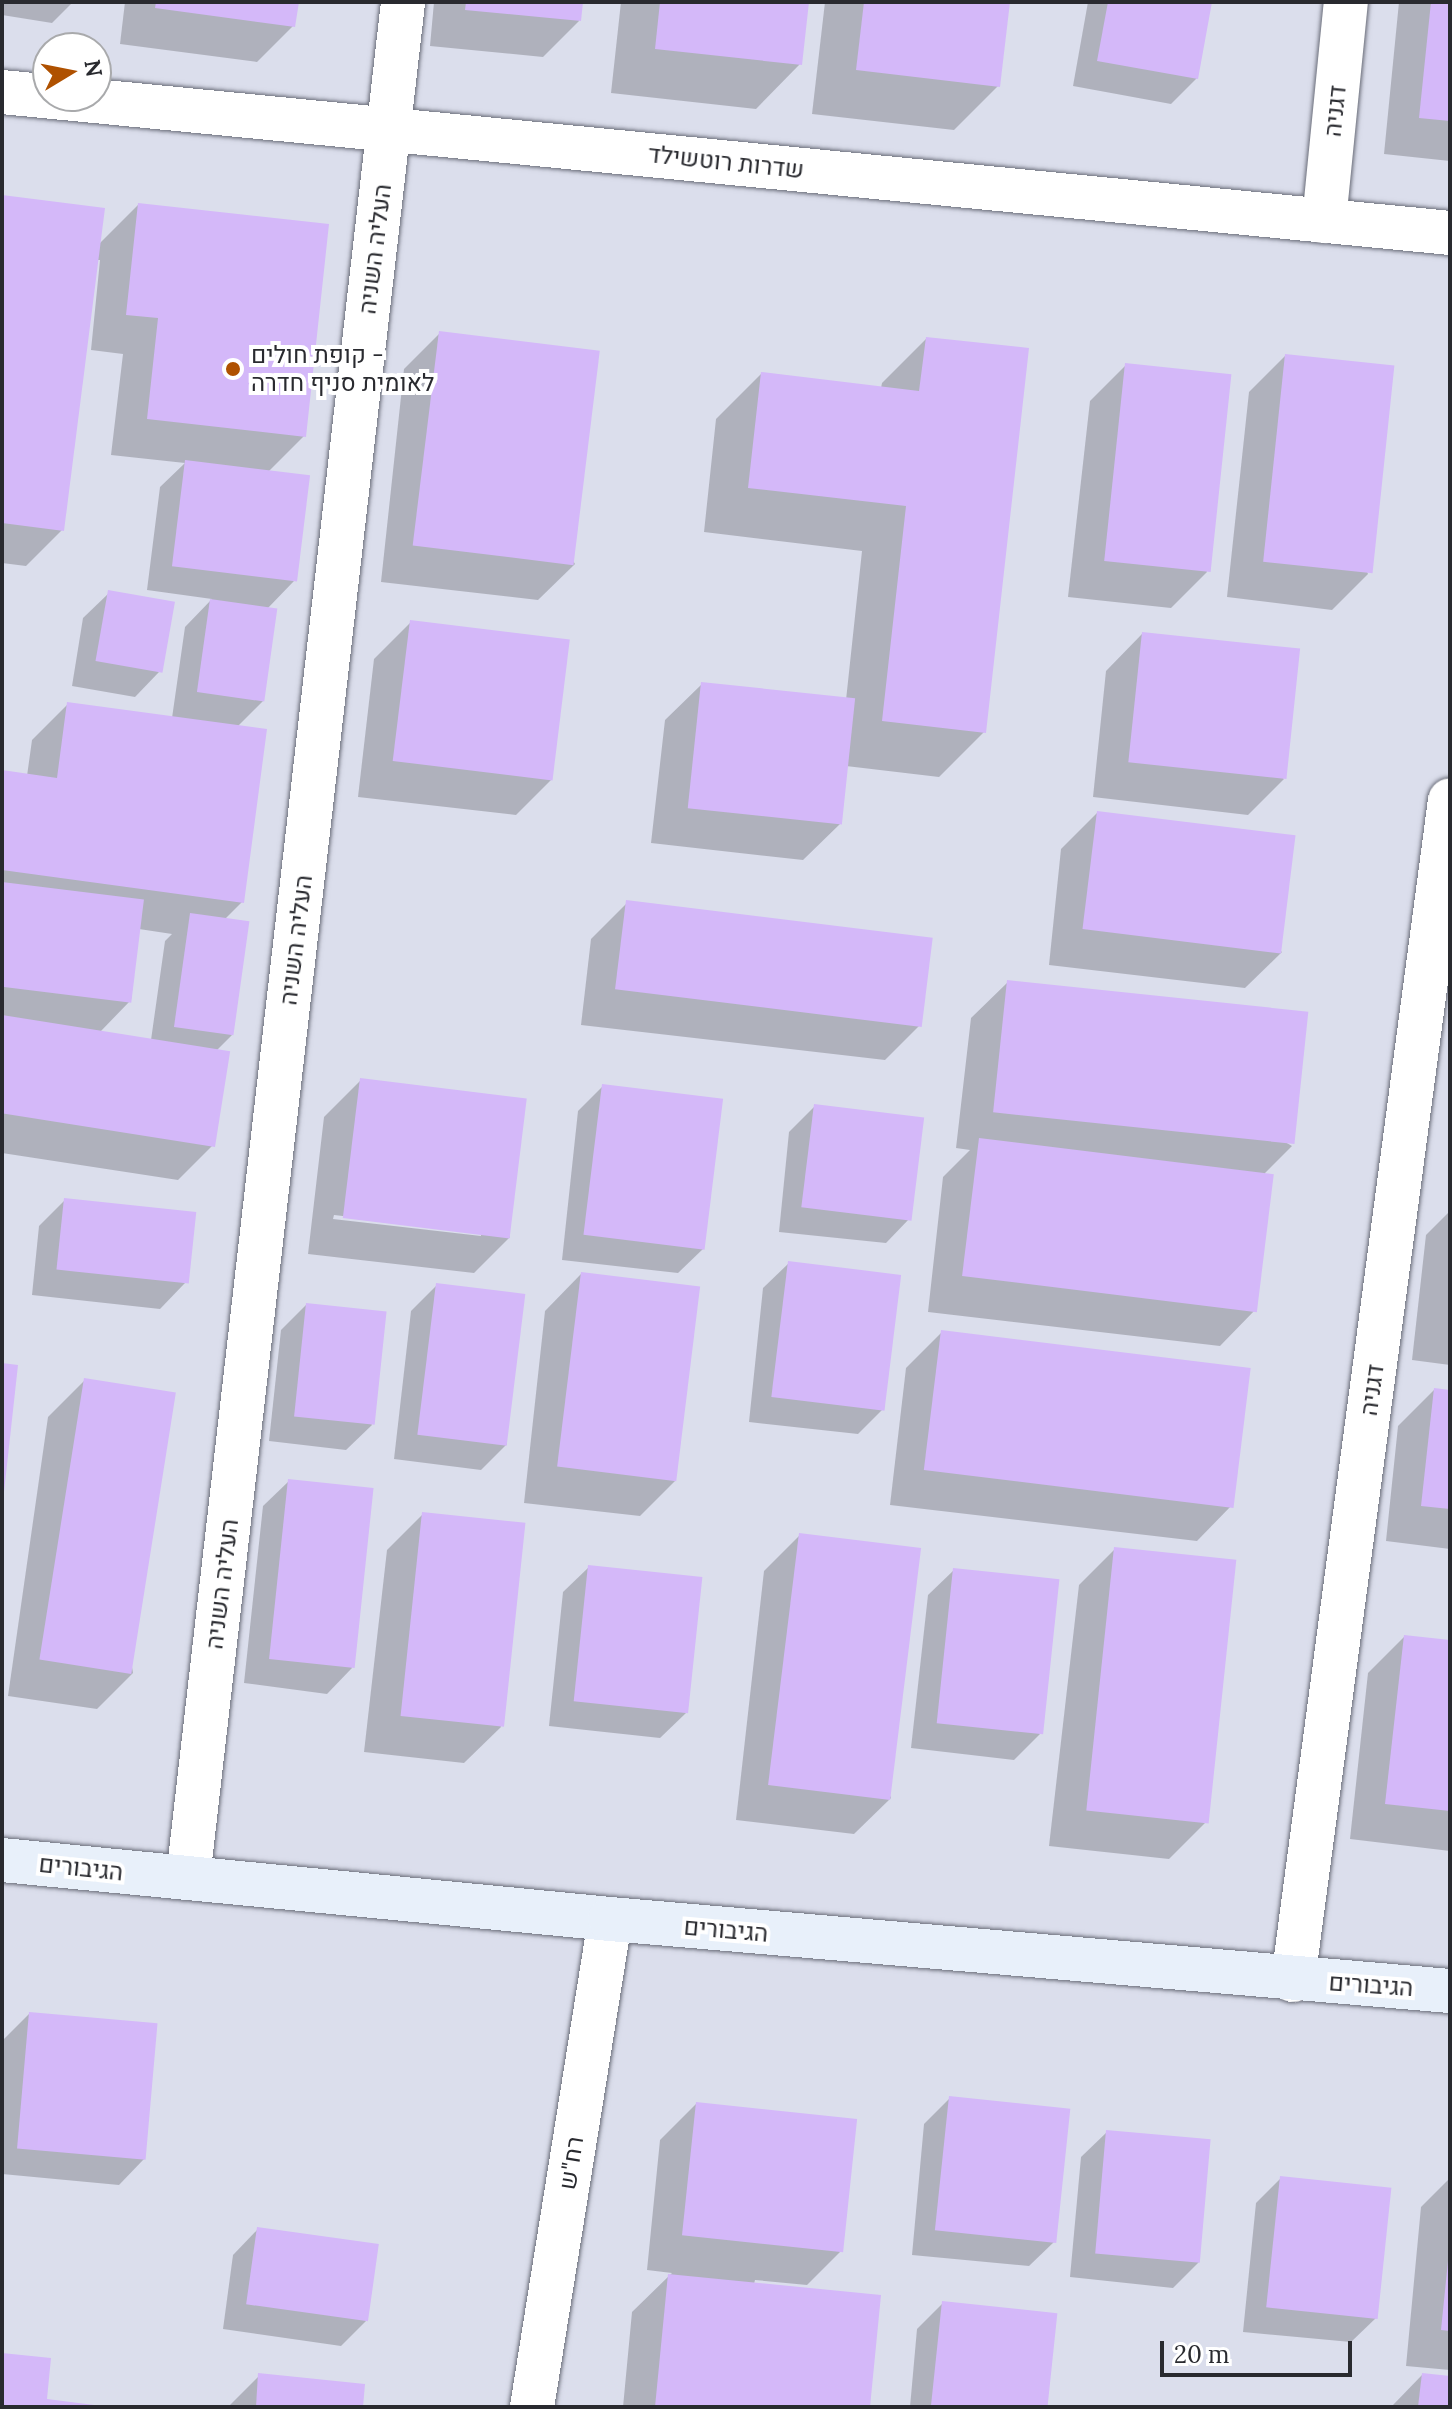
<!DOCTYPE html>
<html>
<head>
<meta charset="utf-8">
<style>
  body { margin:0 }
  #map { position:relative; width:1452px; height:2409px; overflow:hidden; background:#dbdeec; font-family:Lora,Heebo,serif }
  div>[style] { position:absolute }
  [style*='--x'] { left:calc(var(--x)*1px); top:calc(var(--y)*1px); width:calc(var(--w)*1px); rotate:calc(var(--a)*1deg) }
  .shadow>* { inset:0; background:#0003 }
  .building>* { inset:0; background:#d4b8f9; transform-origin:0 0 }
  .roads { filter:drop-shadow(0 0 2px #696c78) drop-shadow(0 0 2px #696c78) }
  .street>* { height:44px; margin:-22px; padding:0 22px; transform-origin:22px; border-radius:22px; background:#fff }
  .secondary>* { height:44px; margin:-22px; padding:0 22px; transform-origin:22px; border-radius:22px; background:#e8f0fa }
  .dots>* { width:22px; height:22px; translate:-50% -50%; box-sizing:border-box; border:4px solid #fff; border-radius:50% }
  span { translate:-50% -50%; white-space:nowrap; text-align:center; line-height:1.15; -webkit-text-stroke:8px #fff; paint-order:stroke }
  .street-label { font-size:24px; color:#292a2f }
  .poi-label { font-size:24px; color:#292a2f }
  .left { translate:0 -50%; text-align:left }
  .frame { position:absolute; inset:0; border:4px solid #292a2f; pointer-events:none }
  .north { position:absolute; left:32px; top:32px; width:80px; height:80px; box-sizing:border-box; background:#fff; border:2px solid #a9aaac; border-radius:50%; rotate:80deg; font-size:22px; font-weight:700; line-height:32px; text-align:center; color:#292a2f }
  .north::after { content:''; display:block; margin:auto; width:28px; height:36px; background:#af5100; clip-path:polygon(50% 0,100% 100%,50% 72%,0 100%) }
  .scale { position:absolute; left:1160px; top:2341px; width:192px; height:36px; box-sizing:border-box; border:4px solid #292a2f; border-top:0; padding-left:10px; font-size:24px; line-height:28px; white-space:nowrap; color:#292a2f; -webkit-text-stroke:6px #fff; paint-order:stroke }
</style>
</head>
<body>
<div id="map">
  <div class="shadow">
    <div style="clip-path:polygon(2px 2px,73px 2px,52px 23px,2px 15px)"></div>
    <div style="clip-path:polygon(125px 2px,297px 2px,293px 26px,257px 62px,120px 44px)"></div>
    <div style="clip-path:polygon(434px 2px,581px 2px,579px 21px,543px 57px,430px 46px)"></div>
    <div style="clip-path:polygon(621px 2px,807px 2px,800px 64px,756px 109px,611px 93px)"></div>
    <div style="clip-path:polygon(825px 2px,1008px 2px,998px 86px,954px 130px,812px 114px)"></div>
    <div style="clip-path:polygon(1088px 2px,1210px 2px,1197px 78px,1171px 104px,1073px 86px)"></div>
    <div style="clip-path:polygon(1399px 2px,1450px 2px,1450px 161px,1384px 154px)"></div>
    <div style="clip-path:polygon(evenodd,2px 197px,98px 245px,138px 205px,304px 436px,268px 472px,294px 581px,267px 609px,263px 701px,237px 727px,242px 902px,224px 920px,232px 1035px,217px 1050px,214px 1144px,178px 1180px,2px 1153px,2px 772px,27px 776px,32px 740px,68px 704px,172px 718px,185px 627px,212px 599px,147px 590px,160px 487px,185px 463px,111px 455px,123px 354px,91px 350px,100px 260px,96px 260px,62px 530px,26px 566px,2px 563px,2px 197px,139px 929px,172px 934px,165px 941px,151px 1040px,100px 1032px,131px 1000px,139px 929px)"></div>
    <div style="clip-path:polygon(440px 333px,575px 564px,538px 600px,381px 582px,404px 369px)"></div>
    <div style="clip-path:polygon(926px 339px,984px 732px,939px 777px,846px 766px,840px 824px,803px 860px,651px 843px,665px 720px,702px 684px,846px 700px,862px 551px,704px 532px,716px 419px,761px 374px,881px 388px,882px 383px)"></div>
    <div style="clip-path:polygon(1285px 356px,1368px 574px,1332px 610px,1227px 597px,1249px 392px)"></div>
    <div style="clip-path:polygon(1126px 365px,1207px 572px,1171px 608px,1068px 597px,1090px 401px)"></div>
    <div style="clip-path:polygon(109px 593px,160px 671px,135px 697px,72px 686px,83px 618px)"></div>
    <div style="clip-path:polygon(410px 623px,552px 779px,516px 815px,358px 797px,374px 659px)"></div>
    <div style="clip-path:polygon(1142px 634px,1284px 779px,1248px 815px,1093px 797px,1106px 671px)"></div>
    <div style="clip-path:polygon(1097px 813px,1282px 952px,1245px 988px,1049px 965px,1061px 849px)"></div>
    <div style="clip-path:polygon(627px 903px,921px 1024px,885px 1060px,581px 1025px,591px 939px)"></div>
    <div style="clip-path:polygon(1008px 982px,1292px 1146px,1265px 1173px,1256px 1309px,1220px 1346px,928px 1312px,943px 1177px,970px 1150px,956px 1148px,971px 1018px)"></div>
    <div style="clip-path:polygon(evenodd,361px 1080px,510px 1237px,474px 1273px,308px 1254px,324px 1117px,361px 1080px,334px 1215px,481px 1232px,481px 1236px,333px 1219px,334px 1215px)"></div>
    <div style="clip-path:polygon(603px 1086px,704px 1248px,678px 1273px,562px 1260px,578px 1111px)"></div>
    <div style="clip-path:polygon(815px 1106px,911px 1217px,886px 1243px,779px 1232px,789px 1132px)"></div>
    <div style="clip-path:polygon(65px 1200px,185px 1283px,160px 1309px,32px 1295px,39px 1226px)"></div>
    <div style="clip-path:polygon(1450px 1211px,1450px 1365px,1412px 1360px,1426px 1235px)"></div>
    <div style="clip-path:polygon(789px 1263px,883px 1409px,858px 1434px,749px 1422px,763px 1288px)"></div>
    <div style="clip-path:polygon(581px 1274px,676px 1480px,640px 1516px,524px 1503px,545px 1311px)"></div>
    <div style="clip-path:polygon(437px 1285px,507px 1444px,481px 1470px,394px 1459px,411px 1311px)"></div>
    <div style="clip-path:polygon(306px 1305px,372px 1425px,346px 1450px,269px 1441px,281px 1330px)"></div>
    <div style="clip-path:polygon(942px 1332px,1233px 1504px,1197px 1541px,890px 1505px,906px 1368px)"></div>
    <div style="clip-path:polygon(85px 1380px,133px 1673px,97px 1709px,8px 1696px,48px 1417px)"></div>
    <div style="clip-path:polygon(1434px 1390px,1450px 1392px,1450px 1549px,1386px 1541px,1398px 1426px)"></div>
    <div style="clip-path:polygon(289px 1481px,352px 1668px,327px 1694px,244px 1683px,263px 1506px)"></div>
    <div style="clip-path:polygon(423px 1514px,501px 1727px,464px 1763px,364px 1752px,387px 1550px)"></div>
    <div style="clip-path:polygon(800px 1535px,891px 1798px,854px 1834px,736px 1820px,764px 1571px)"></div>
    <div style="clip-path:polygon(1115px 1549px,1205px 1823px,1169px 1859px,1049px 1846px,1079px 1585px)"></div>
    <div style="clip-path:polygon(589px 1567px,686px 1713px,660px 1738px,549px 1726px,563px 1592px)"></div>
    <div style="clip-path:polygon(954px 1570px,1040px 1734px,1014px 1760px,911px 1748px,928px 1595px)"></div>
    <div style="clip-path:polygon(1404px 1637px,1450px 1642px,1450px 1851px,1350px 1839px,1368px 1673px)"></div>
    <div style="clip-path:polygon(29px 2014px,144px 2159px,119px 2185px,2px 2174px,4px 2039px)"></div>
    <div style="clip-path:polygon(950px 2098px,1055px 2241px,1029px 2266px,912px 2255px,924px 2124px)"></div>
    <div style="clip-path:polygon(696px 2104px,843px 2249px,807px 2285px,755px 2280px,754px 2284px,868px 2407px,623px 2407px,632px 2312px,672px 2273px,647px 2270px,660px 2140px)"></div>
    <div style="clip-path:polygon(1107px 2132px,1199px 2262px,1173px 2288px,1070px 2277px,1081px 2157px)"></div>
    <div style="clip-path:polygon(1281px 2178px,1377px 2317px,1351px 2342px,1243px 2332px,1256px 2203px)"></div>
    <div style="clip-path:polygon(1450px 2178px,1450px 2370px,1406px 2366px,1421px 2207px)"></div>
    <div style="clip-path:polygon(258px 2229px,367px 2320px,341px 2346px,223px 2329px,233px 2255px)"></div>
    <div style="clip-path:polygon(943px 2303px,1046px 2407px,910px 2407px,917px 2329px)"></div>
    <div style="clip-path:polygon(1422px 2375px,1450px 2378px,1450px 2407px,1391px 2407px)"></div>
    <div style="clip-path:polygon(259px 2376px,361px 2407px,228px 2407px)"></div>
  </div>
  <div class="building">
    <div style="clip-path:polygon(156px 2px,299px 2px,295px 27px,155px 8px)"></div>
    <div style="clip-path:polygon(466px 2px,583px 2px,581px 21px,465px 10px)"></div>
    <div style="clip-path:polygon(660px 2px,809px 2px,802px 65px,655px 49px)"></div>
    <div style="clip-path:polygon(864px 2px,1010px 2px,1000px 87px,856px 70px)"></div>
    <div style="clip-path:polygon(1108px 2px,1212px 2px,1198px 79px,1097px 61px)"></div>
    <div style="clip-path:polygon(1431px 2px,1450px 2px,1450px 121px,1419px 118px)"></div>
    <div style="clip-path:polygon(2px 195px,105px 208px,64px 531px,2px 523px)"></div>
    <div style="clip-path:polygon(138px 203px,329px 224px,306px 437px,147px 419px,158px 318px,126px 315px)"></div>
    <div style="left:439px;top:331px;width:162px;height:216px;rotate:7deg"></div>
    <div style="clip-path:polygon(926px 337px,1029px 348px,986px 733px,882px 721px,906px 506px,748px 488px,761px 372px,919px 391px)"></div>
    <div style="left:1285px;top:354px;width:110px;height:209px;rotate:6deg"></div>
    <div style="left:1125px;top:363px;width:107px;height:199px;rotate:6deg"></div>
    <div style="left:185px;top:460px;width:126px;height:107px;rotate:7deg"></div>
    <div style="left:108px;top:590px;width:68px;height:72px;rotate:10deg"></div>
    <div style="left:210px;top:599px;width:68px;height:94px;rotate:8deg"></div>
    <div style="left:410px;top:620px;width:161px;height:142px;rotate:7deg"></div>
    <div style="left:1142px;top:632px;width:159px;height:131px;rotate:6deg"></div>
    <div style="left:701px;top:682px;width:155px;height:127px;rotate:6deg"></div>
    <div style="clip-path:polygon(67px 702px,267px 729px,244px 903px,2px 870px,2px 770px,57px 778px)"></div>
    <div style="left:1097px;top:811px;width:200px;height:119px;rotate:7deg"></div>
    <div style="left:2px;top:882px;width:143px;height:104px;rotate:7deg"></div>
    <div style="left:626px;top:900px;width:309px;height:90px;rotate:7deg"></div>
    <div style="left:190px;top:913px;width:60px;height:115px;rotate:8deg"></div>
    <div style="left:1007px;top:980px;width:303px;height:133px;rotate:6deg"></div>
    <div style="left:2px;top:1015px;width:231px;height:97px;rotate:9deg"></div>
    <div style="left:360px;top:1078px;width:168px;height:141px;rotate:7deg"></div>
    <div style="left:602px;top:1084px;width:122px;height:152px;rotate:7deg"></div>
    <div style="left:814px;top:1104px;width:111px;height:104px;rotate:7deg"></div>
    <div style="left:979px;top:1138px;width:297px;height:139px;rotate:7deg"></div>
    <div style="left:64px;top:1198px;width:133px;height:72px;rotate:6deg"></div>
    <div style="left:788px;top:1261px;width:114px;height:137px;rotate:7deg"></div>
    <div style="left:581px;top:1272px;width:120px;height:196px;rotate:7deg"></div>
    <div style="left:436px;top:1283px;width:90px;height:153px;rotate:7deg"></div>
    <div style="left:306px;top:1303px;width:81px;height:114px;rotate:6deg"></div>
    <div style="left:941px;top:1330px;width:312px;height:141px;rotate:7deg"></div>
    <div style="clip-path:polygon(2px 1363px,18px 1365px,4px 1492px,2px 1492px)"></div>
    <div style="left:84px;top:1378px;width:93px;height:285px;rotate:9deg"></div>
    <div style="clip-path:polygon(1434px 1388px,1450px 1390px,1450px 1509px,1421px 1506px)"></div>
    <div style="left:288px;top:1479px;width:86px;height:181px;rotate:6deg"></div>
    <div style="left:422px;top:1512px;width:104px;height:205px;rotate:6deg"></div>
    <div style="left:799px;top:1533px;width:123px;height:254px;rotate:7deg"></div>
    <div style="left:1114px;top:1547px;width:123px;height:265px;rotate:6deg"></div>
    <div style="left:588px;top:1565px;width:115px;height:137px;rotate:6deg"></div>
    <div style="left:953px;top:1568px;width:107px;height:156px;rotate:6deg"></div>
    <div style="clip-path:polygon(1404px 1635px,1450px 1640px,1450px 1811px,1385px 1804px)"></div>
    <div style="left:29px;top:2012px;width:129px;height:137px;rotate:5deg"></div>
    <div style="left:949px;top:2096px;width:122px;height:135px;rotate:6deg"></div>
    <div style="left:696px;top:2102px;width:162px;height:134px;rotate:6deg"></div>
    <div style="left:1106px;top:2130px;width:105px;height:124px;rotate:5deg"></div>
    <div style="left:1280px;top:2176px;width:112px;height:132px;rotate:6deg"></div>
    <div style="left:257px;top:2227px;width:123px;height:78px;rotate:8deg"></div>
    <div style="clip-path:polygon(1448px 2261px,1450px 2261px,1450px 2331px,1441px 2330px)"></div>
    <div style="clip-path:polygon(668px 2274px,881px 2295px,870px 2407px,655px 2407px)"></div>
    <div style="left:942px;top:2301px;width:116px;height:106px;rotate:6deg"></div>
    <div style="clip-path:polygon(2px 2353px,51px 2358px,47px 2399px,110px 2407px,2px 2407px)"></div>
    <div style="clip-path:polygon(258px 2373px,365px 2384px,363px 2407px,256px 2407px)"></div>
    <div style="clip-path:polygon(1422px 2373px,1450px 2376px,1450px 2407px,1418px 2407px)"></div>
  </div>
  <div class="roads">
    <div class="street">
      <div style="--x:2;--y:92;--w:1455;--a:5.56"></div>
      <div style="--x:1324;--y:221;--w:220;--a:-84.3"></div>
      <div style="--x:188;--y:1878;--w:1888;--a:-83.46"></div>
      <div style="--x:1293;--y:1980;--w:1190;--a:-82.42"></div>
      <div style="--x:532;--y:2407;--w:494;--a:-80.9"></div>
    </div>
    <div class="secondary">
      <div style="--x:2;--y:1860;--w:611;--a:5.54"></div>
      <div style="--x:610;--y:1919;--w:843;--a:4.9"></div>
    </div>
  </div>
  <div class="dots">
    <div style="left:233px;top:369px;background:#af5100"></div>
  </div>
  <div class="street-label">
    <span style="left:1335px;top:111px;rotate:-84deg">דגניה</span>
    <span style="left:726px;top:162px;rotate:6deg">שדרות רוטשילד</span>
    <span style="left:375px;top:249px;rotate:-83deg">העליה השניה</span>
    <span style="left:296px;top:940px;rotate:-83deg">העליה השניה</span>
    <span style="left:1372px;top:1390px;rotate:-82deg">דגניה</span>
    <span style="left:222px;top:1584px;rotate:-83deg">העליה השניה</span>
    <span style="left:81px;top:1868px;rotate:6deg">הגיבורים</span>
    <span style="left:726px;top:1930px;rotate:5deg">הגיבורים</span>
    <span style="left:1371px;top:1985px;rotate:4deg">הגיבורים</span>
    <span style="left:571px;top:2163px;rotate:-81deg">רח"ש</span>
  </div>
  <div class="poi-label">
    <span class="left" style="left:251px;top:369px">קופת חולים -<br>לאומית סניף חדרה</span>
  </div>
  <div class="frame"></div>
  <div class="north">N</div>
  <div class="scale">20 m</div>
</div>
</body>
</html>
